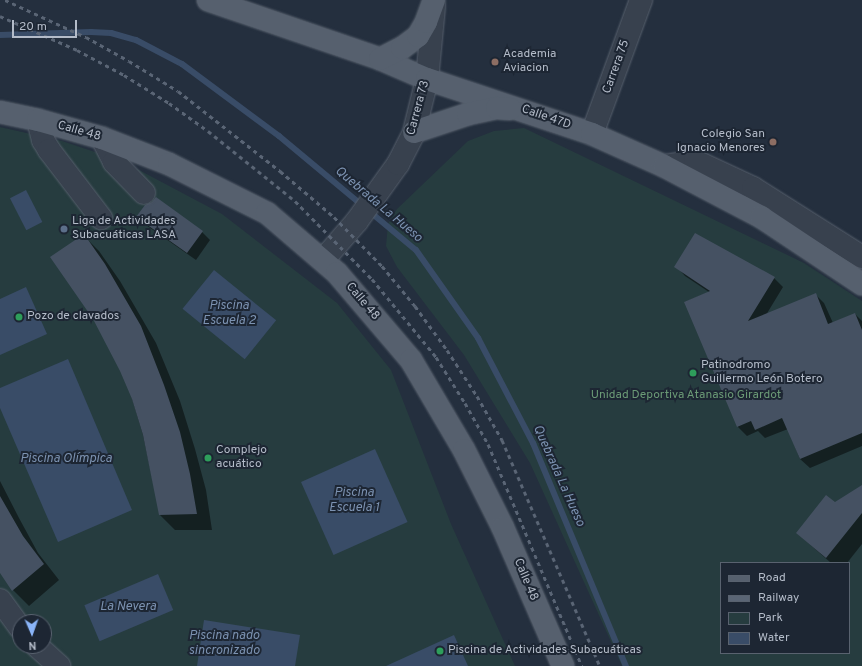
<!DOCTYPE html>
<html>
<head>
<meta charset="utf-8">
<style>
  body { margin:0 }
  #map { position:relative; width:862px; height:666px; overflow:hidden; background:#242f3e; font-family:Overpass,sans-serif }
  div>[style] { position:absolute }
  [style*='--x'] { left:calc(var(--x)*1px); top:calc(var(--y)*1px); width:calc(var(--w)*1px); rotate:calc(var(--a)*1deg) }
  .green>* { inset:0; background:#263c3f }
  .water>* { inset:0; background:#394c67; transform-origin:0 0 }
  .shadow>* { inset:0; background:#0007 }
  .stream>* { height:6px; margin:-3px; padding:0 3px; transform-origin:3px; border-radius:3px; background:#394c67 }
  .building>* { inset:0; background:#455162 }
  .roads { filter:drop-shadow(0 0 1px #565f6c) drop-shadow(0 0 1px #565f6c) }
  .minor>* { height:22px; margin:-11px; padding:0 11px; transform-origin:11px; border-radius:11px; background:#38414e }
  .major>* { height:22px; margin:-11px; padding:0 11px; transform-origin:11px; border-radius:11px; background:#56606e }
  .rail>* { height:3px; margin-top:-1.5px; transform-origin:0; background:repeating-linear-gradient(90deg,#5a6575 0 4px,transparent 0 8px) }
  .dots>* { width:11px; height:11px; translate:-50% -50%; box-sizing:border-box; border:2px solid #1d2633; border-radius:50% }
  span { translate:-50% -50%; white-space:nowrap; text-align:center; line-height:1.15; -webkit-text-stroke:4px #1d2633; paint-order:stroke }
  .poi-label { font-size:12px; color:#b4bcc9 }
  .left { translate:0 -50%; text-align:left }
  .right { translate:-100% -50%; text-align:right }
  .street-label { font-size:12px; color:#b4bcc9 }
  .park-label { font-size:12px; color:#6b9a76 }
  .water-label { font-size:13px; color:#7c92b1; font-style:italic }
  .legend { position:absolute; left:720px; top:562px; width:130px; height:92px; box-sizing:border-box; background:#1d2633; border:1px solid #59626f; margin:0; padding:5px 7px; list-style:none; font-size:12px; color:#b4bcc9 }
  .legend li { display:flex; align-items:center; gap:8px; height:20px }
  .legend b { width:20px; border:1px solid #59626f }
  .north { position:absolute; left:12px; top:614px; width:40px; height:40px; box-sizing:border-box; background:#1d2633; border:1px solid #59626f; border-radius:50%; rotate:178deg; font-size:11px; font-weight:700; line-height:16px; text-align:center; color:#b4bcc9 }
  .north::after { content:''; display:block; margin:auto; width:14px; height:18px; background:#8ab4f8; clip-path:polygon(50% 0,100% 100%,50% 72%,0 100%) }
  .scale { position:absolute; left:12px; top:20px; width:65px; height:18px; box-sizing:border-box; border:2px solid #b4bcc9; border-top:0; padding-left:5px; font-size:12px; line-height:14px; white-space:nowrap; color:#b4bcc9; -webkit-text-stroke:3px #1d2633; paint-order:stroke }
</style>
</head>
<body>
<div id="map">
  <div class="green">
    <div style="clip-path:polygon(evenodd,0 127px,62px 141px,122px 161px,222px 214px,337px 303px,391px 370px,451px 524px,515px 666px,0 666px,0 127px,20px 622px,44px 622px,44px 646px,20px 646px,20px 622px)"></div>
    <div style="clip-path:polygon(evenodd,524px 128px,804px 263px,862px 301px,862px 666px,622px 666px,530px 463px,464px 355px,397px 267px,386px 246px,388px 224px,397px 209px,468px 141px,494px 131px,524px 128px,721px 563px,849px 563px,849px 653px,721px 653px,721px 563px)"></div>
  </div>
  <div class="water">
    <div style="left:26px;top:190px;width:36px;height:18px;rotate:63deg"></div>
    <div style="left:214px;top:270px;width:80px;height:50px;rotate:39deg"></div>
    <div style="clip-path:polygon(26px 287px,47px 334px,0 355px,0 299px)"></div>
    <div style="clip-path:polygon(68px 359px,132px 510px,58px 542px,0 408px,0 388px)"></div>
    <div style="left:375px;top:449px;width:80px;height:81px;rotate:66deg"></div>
    <div style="left:158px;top:574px;width:39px;height:80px;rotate:67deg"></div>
    <div style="clip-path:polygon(204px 620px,300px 635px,295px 666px,197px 666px)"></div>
    <div style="clip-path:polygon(454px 635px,468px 666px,386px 666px)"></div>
  </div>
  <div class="shadow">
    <div style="clip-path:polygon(153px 203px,202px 232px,210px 240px,196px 260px,146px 225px,138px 217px)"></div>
    <div style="clip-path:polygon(84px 236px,99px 251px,120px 281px,156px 343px,180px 401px,195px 449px,206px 490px,212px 530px,175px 530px,160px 515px,143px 435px)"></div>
    <div style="clip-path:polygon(676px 266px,774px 278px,783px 287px,766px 315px,815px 294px,824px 303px,833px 323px,855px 314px,862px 321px,862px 446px,810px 468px,800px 459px,788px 429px,765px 438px,758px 431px,747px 436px,738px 427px,685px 302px,709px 292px,685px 276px)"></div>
    <div style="clip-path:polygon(0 481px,19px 518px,38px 553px,59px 580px,29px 606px,13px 590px,0 571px)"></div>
    <div style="clip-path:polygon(862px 486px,862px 544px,847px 563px,831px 563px,797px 533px,835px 504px)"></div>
  </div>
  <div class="stream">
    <div style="--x:0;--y:35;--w:91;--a:-1.9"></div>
    <div style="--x:91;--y:32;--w:20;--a:3"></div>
    <div style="--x:111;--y:33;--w:26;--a:16"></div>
    <div style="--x:136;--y:40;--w:52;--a:27.6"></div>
    <div style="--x:182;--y:64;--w:121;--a:36.6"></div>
    <div style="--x:279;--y:136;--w:178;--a:39.8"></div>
    <div style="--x:416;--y:250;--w:108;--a:54.8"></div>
    <div style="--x:478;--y:338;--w:119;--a:62.4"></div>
    <div style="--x:533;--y:443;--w:242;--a:67.4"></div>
  </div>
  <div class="building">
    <div style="clip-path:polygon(156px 197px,203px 231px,187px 253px,136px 217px,145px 205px,152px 202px)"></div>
    <div style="clip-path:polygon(695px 233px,775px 277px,748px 321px,816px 293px,828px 324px,855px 313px,862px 330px,862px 433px,800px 459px,782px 418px,755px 430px,751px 421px,737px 427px,684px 302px,710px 291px,674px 267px)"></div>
    <div style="clip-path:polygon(84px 234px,105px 264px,141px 326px,164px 385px,180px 432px,190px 474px,197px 514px,159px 515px,143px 435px,132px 399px,120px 371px,93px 319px,50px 257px)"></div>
    <div style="clip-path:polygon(862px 485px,862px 513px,826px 558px,796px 533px,826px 495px,835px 502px)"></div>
    <div style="clip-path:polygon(0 496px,23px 536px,44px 564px,12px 591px,0 573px)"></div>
  </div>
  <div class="roads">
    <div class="minor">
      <div style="--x:38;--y:120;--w:21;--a:76"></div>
      <div style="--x:43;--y:140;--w:12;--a:59"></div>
      <div style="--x:49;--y:150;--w:86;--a:52.6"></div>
      <div style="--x:592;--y:134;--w:143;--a:-69.9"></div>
      <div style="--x:102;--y:138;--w:27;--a:63"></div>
      <div style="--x:114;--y:162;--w:43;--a:45.9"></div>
      <div style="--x:664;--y:166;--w:31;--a:-9"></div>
      <div style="--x:695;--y:161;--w:64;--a:25"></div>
      <div style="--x:753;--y:188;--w:129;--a:32.3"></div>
      <div style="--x:324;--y:259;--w:50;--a:-49"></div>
      <div style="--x:357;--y:221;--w:70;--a:-54.3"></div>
      <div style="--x:398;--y:164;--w:36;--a:-63"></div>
      <div style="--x:414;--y:132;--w:55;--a:-76.2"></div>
      <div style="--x:427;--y:79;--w:73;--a:-84.5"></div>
      <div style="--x:0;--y:600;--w:34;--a:54"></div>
      <div style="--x:37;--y:646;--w:30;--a:42"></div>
    </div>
    <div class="major">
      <div style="--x:208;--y:0;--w:182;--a:18.9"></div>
      <div style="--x:380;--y:59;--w:51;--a:23.1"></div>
      <div style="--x:427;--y:79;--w:174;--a:18.4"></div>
      <div style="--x:592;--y:134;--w:79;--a:24"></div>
      <div style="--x:664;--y:166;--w:110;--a:27.7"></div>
      <div style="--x:761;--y:217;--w:121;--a:33.6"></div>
      <div style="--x:380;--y:59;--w:25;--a:-27"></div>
      <div style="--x:402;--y:48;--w:20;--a:-37"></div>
      <div style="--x:418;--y:36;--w:16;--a:-60"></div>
      <div style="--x:426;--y:22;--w:23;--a:-70"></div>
      <div style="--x:0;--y:112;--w:39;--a:12"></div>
      <div style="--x:38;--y:120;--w:66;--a:15.7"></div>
      <div style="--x:102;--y:138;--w:72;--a:21.2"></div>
      <div style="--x:169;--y:164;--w:110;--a:26.6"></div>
      <div style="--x:267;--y:213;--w:92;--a:40.6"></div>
      <div style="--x:337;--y:273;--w:114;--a:49.6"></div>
      <div style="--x:411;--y:360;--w:104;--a:59.5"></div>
      <div style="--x:464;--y:450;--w:87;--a:63.4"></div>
      <div style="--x:503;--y:528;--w:150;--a:66.5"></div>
      <div style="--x:414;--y:132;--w:57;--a:-18.4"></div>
      <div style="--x:468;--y:114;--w:30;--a:-12"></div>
      <div style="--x:497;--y:108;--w:13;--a:4"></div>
    </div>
  </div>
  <div class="rail">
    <div style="--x:5;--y:0;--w:89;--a:24.6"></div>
    <div style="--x:86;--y:37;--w:49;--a:29.2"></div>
    <div style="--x:129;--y:61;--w:57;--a:31.5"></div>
    <div style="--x:178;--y:91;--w:130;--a:38.1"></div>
    <div style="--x:280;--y:171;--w:71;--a:40.4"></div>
    <div style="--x:334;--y:217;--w:69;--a:45.6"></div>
    <div style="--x:382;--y:266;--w:52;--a:50.5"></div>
    <div style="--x:415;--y:306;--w:54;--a:54"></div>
    <div style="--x:447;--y:350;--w:55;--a:56.9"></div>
    <div style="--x:477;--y:396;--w:51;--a:60.4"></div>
    <div style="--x:502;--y:440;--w:246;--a:66.6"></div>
    <div style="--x:0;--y:16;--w:84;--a:23.8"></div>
    <div style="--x:77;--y:50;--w:53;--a:28"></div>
    <div style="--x:124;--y:75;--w:53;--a:31.9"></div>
    <div style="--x:169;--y:103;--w:48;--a:35.7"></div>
    <div style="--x:208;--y:131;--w:112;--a:38.8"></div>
    <div style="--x:295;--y:201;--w:110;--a:45.4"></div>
    <div style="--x:372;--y:279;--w:101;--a:50.6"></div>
    <div style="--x:436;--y:357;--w:54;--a:57.8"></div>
    <div style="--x:465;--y:403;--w:47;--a:60.7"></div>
    <div style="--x:488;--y:444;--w:241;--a:67.1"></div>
  </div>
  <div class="dots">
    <div style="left:495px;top:62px;background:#8d6e63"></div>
    <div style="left:773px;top:142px;background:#8d6e63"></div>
    <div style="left:64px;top:229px;background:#5c6f8a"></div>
    <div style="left:19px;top:317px;background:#2e9e5b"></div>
    <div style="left:693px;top:373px;background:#2e9e5b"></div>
    <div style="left:208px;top:458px;background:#2e9e5b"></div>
    <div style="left:440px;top:651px;background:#2e9e5b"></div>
  </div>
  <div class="poi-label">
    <span class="left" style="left:503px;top:62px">Academia<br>Aviacion</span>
    <span class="right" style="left:765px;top:142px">Colegio San<br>Ignacio Menores</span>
    <span class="left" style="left:72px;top:229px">Liga de Actividades<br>Subacuáticas LASA</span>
    <span class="left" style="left:27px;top:317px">Pozo de clavados</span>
    <span class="left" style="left:701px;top:373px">Patinodromo<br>Guillermo León Botero</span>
    <span class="left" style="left:216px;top:458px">Complejo<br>acuático</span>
    <span class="left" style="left:448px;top:651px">Piscina de Actividades Subacuáticas</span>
  </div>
  <div class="street-label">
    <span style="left:617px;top:67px;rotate:-70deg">Carrera 75</span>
    <span style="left:419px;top:108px;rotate:-75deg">Carrera 73</span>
    <span style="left:546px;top:118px;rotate:19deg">Calle 47D</span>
    <span style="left:79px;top:132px;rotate:16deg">Calle 48</span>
    <span style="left:362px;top:302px;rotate:50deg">Calle 48</span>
    <span style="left:525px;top:580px;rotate:67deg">Calle 48</span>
  </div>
  <div class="park-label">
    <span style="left:686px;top:396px">Unidad Deportiva Atanasio Girardot</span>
  </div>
  <div class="water-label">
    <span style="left:378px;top:205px;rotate:40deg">Quebrada La Hueso</span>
    <span style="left:229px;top:314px">Piscina<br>Escuela 2</span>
    <span style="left:66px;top:459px">Piscina Olímpica</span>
    <span style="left:558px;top:476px;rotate:66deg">Quebrada La Hueso</span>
    <span style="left:354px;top:501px">Piscina<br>Escuela 1</span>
    <span style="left:128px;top:607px">La Nevera</span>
    <span style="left:224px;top:644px">Piscina nado<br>sincronizado</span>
  </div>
  <ul class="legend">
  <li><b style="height:5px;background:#56606e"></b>Road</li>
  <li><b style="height:5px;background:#5a6575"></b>Railway</li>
  <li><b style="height:11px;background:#263c3f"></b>Park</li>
  <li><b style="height:11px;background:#394c67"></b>Water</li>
  </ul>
  <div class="north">N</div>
  <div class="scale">20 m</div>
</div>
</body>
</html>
